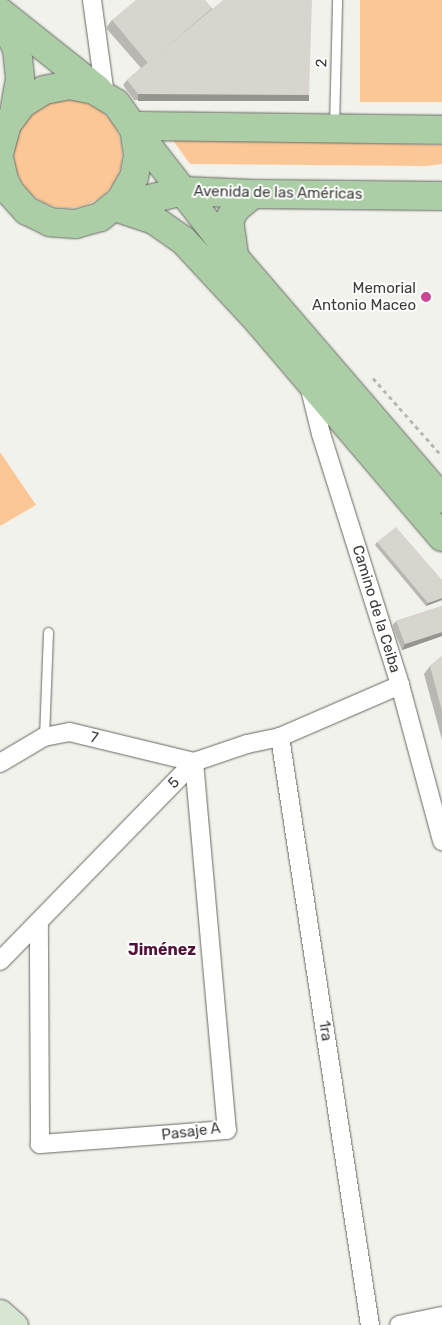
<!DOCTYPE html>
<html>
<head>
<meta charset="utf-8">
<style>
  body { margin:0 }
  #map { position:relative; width:442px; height:1325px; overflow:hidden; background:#f1f2eb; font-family:Rubik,sans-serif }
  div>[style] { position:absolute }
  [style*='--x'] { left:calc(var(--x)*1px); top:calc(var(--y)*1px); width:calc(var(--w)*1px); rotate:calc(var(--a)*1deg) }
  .green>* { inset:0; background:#fcc796; transform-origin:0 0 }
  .round { border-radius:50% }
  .path>* { height:3px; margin-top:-1.5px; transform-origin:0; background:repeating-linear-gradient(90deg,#b8b9b3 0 4px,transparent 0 8px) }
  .roads { filter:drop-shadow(0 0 1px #676862) drop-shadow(0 0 1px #676862) }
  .lane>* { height:9px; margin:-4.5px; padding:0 4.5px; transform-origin:4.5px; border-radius:4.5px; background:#fff }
  .street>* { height:18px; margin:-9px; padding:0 9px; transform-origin:9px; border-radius:9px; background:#fff }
  .secondary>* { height:25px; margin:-12.5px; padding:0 12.5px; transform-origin:12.5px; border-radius:12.5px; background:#d6e6d2 }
  .primary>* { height:28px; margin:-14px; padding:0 14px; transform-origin:14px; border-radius:14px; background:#accea6 }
  .wall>* { inset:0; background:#b9b7b1 }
  .shaded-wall>* { inset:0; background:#969590; transform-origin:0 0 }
  .building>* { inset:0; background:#d7d5ce }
  .dots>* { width:14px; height:14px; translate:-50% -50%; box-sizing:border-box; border:2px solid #fff; border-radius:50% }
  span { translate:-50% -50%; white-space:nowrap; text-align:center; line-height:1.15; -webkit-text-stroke:4px #fff; paint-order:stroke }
  .street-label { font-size:15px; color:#3c3d3a }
  .poi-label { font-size:15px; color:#3c3d3a }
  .right { translate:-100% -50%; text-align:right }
  .neighbourhood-label { font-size:16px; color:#511438; font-weight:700 }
</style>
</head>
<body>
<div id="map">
  <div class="green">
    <div style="left:360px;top:0;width:82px;height:102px"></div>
    <div class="round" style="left:14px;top:100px;width:108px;height:108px"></div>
    <div style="clip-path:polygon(172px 139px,442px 145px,442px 164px,426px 166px,190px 164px)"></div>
    <div style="clip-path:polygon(0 452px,36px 505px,0 526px)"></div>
  </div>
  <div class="path">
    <div style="--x:373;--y:378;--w:104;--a:48.5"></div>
  </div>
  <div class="roads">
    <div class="lane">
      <div style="--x:334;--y:127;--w:127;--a:-88.6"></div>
      <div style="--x:44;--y:737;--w:105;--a:-87.8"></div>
    </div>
    <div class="street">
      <div style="--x:92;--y:0;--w:96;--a:82.2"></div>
      <div style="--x:309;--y:385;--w:50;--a:76.2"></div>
      <div style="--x:321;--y:434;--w:263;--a:72.5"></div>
      <div style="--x:400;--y:685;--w:162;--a:74.9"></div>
      <div style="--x:280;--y:737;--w:595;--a:81.3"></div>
      <div style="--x:0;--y:763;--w:51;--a:-30.6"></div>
      <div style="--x:44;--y:737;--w:26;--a:-11"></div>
      <div style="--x:70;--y:732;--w:128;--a:13.6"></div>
      <div style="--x:194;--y:762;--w:369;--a:84.9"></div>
      <div style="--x:227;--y:1130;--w:188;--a:175.7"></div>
      <div style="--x:40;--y:1144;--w:222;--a:-90.3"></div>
      <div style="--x:0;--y:961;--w:278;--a:-45.7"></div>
      <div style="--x:194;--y:762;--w:56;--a:-18.8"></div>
      <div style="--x:247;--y:744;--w:34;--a:-12"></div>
      <div style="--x:280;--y:737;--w:131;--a:-23.4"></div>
      <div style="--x:399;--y:1325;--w:44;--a:-11.8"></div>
    </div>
    <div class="secondary">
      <div style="--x:0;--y:1312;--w:20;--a:41"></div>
    </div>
    <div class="primary">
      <div style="--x:0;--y:12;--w:125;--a:38.5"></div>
      <div style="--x:1;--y:16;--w:37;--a:64"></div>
      <div style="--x:17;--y:49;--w:30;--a:84"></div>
      <div style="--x:20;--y:79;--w:35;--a:100"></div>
      <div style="--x:132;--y:126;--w:166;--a:52.1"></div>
      <div style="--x:234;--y:257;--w:319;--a:49.3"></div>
      <div style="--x:132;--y:126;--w:310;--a:0.7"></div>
      <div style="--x:0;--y:150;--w:27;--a:-75"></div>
      <div style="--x:7;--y:124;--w:25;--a:-53"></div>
      <div style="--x:22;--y:104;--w:26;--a:-32"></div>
      <div style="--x:44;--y:90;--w:25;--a:-11"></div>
      <div style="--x:69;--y:85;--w:25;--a:11"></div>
      <div style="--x:94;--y:90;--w:26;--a:31"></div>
      <div style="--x:116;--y:103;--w:32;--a:55"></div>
      <div style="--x:134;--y:129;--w:26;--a:81"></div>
      <div style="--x:138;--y:155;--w:22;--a:100"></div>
      <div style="--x:134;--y:177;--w:28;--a:120"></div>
      <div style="--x:120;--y:201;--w:26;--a:141"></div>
      <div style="--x:100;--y:217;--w:25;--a:164"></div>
      <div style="--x:76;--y:224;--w:26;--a:-176"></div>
      <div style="--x:50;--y:222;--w:25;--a:-154"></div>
      <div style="--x:27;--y:211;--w:25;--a:-132"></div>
      <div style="--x:10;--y:192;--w:13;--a:-117"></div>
      <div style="--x:4;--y:180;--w:18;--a:-103"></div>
      <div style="--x:115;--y:207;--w:41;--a:18.4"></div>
      <div style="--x:154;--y:220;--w:35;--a:35"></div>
      <div style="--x:183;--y:240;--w:113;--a:47.1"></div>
      <div style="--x:260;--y:323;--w:281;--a:49.6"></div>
      <div style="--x:115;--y:207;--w:71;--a:-13.1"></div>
      <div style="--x:184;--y:191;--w:69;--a:2.5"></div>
      <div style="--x:253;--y:194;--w:189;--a:0.6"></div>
      <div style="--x:234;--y:255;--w:35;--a:-98"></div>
      <div style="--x:229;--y:220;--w:14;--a:-60"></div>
      <div style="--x:236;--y:208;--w:22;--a:-39"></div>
    </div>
  </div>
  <div class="wall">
    <div style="clip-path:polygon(212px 8px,305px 101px,134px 100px,123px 85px,127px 80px,141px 68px,106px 28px,112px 20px)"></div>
    <div style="clip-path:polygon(377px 542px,442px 580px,442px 600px,426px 606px,375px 545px)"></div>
    <div style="clip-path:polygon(442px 606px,442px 636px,402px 650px,392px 626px,396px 621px)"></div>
    <div style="clip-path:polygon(442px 656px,442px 740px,424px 674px,430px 666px)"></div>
  </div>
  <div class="shaded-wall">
    <div style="left:138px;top:94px;width:171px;height:7px"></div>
    <div style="clip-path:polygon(442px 598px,442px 600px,426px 606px,428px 603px)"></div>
    <div style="clip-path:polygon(442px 632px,442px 636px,402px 650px,405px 644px)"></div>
  </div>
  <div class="building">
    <div style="clip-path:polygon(136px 0,205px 0,212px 8px,148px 63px,112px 20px)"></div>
    <div style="clip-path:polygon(223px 0,312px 0,309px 95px,138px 94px,127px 80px)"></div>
    <div style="clip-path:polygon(396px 527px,442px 580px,442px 598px,428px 603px,377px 542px)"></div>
    <div style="clip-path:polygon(442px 606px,442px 632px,405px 644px,396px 621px)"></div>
    <div style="clip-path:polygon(442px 656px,442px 711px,430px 666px)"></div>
  </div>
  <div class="dots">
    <div style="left:426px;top:297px;background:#c84893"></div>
  </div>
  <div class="street-label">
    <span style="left:322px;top:63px;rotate:-89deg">2</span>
    <span style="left:278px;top:193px;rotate:1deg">Avenida de las Américas</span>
    <span style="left:376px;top:609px;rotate:73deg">Camino de la Ceiba</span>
    <span style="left:94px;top:738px;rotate:14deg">7</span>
    <span style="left:174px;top:783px;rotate:-46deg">5</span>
    <span style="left:325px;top:1031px;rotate:81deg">1ra</span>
    <span style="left:191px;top:1132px;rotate:-7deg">Pasaje A</span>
  </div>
  <div class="poi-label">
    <span class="right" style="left:416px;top:297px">Memorial<br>Antonio Maceo</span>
  </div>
  <div class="neighbourhood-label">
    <span style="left:162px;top:950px">Jiménez</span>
  </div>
</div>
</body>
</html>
